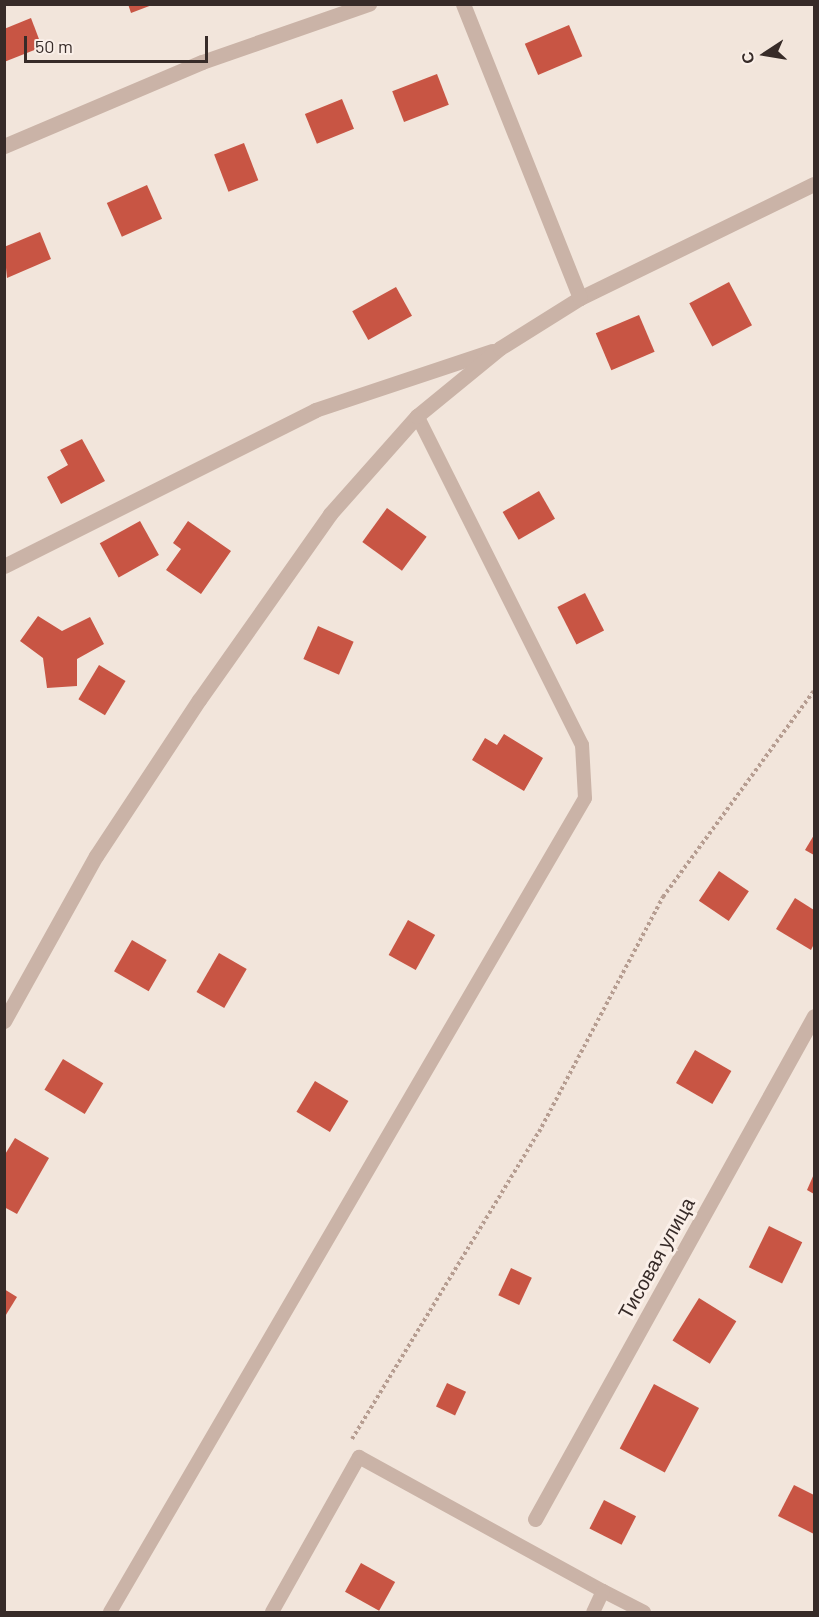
<!DOCTYPE html>
<html>
<head>
<meta charset="utf-8">
<style>
  body { margin:0 }
  #map { position:relative; width:819px; height:1617px; overflow:hidden; background:#f2e5db; font-family:Barlow,sans-serif }
  div>[style] { position:absolute }
  [style*='--x'] { left:calc(var(--x)*1px); top:calc(var(--y)*1px); width:calc(var(--w)*1px); rotate:calc(var(--a)*1deg) }
  .building>* { inset:0; background:#c85544; transform-origin:0 0 }
  .path>* { height:4px; margin-top:-2px; transform-origin:0; background:repeating-linear-gradient(90deg,#b69d91 0 3px,transparent 0 6px) }
  .service>* { height:14px; margin:-7px; padding:0 7px; transform-origin:7px; border-radius:7px; background:#cab3a7 }
  .minor>* { height:15px; margin:-7.5px; padding:0 7.5px; transform-origin:7.5px; border-radius:7.5px; background:#cab3a7 }
  .tertiary>* { height:15px; margin:-7.5px; padding:0 7.5px; transform-origin:7.5px; border-radius:7.5px; background:#cab3a7 }
  span { translate:-50% -50%; white-space:nowrap; text-align:center; line-height:1.15; -webkit-text-stroke:6px #faefe8; paint-order:stroke }
  .street-label { font-size:20px; color:#372b28 }
  .frame { position:absolute; inset:0; border:6px solid #372b28; pointer-events:none }
  .north { position:absolute; left:735px; top:24px; width:60px; height:60px; -webkit-text-stroke:4px #faefe8; paint-order:stroke; rotate:258deg; font-size:16px; font-weight:700; line-height:24px; text-align:center; color:#372b28 }
  .north::after { content:''; display:block; margin:auto; width:21px; height:27px; background:#372b28; clip-path:polygon(50% 0,100% 100%,50% 72%,0 100%) }
  .scale { position:absolute; left:24px; top:36px; width:184px; height:27px; box-sizing:border-box; border:3px solid #372b28; border-top:0; padding-left:8px; font-size:18px; line-height:21px; white-space:nowrap; color:#372b28; -webkit-text-stroke:4px #faefe8; paint-order:stroke }
</style>
</head>
<body>
<div id="map">
  <div class="building">
    <div style="clip-path:polygon(128px 4px,152px 4px,152px 5px,131px 13px)"></div>
    <div style="clip-path:polygon(31px 18px,42px 47px,4px 62px,4px 29px)"></div>
    <div style="left:569px;top:25px;width:34px;height:48px;rotate:67deg"></div>
    <div style="left:437px;top:74px;width:33px;height:48px;rotate:69deg"></div>
    <div style="left:342px;top:99px;width:32px;height:40px;rotate:68deg"></div>
    <div style="left:244px;top:143px;width:40px;height:32px;rotate:69deg"></div>
    <div style="left:147px;top:185px;width:37px;height:44px;rotate:66deg"></div>
    <div style="clip-path:polygon(40px 232px,51px 259px,7px 278px,4px 247px)"></div>
    <div style="left:729px;top:282px;width:49px;height:45px;rotate:62deg"></div>
    <div style="left:396px;top:287px;width:33px;height:50px;rotate:61deg"></div>
    <div style="left:639px;top:315px;width:40px;height:47px;rotate:67deg"></div>
    <div style="clip-path:polygon(82px 439px,105px 481px,61px 504px,47px 477px,68px 465px,60px 450px)"></div>
    <div style="left:539px;top:491px;width:32px;height:42px;rotate:60deg"></div>
    <div style="left:387px;top:508px;width:49px;height:42px;rotate:36deg"></div>
    <div style="left:140px;top:521px;width:39px;height:46px;rotate:61deg"></div>
    <div style="clip-path:polygon(188px 521px,231px 551px,201px 594px,166px 570px,181px 549px,173px 543px)"></div>
    <div style="left:585px;top:593px;width:42px;height:31px;rotate:63deg"></div>
    <div style="clip-path:polygon(38px 616px,62px 631px,90px 617px,104px 644px,77px 659px,77px 686px,47px 688px,43px 658px,20px 641px)"></div>
    <div style="left:318px;top:626px;width:39px;height:36px;rotate:24deg"></div>
    <div style="left:99px;top:665px;width:31px;height:40px;rotate:31deg"></div>
    <div style="clip-path:polygon(504px 734px,543px 758px,524px 791px,472px 760px,485px 738px,497px 745px)"></div>
    <div style="clip-path:polygon(814px 835px,814px 855px,805px 850px)"></div>
    <div style="left:719px;top:871px;width:36px;height:36px;rotate:34deg"></div>
    <div style="clip-path:polygon(795px 898px,814px 910px,814px 944px,811px 950px,776px 929px)"></div>
    <div style="left:408px;top:920px;width:31px;height:40px;rotate:29deg"></div>
    <div style="left:132px;top:940px;width:40px;height:36px;rotate:30deg"></div>
    <div style="left:219px;top:953px;width:32px;height:45px;rotate:30deg"></div>
    <div style="left:695px;top:1050px;width:42px;height:38px;rotate:30deg"></div>
    <div style="left:63px;top:1059px;width:47px;height:36px;rotate:31deg"></div>
    <div style="left:315px;top:1081px;width:39px;height:36px;rotate:31deg"></div>
    <div style="clip-path:polygon(15px 1138px,49px 1158px,17px 1214px,4px 1207px,4px 1156px)"></div>
    <div style="clip-path:polygon(814px 1174px,814px 1194px,807px 1190px)"></div>
    <div style="left:769px;top:1226px;width:37px;height:46px;rotate:26deg"></div>
    <div style="left:511px;top:1268px;width:23px;height:30px;rotate:25deg"></div>
    <div style="clip-path:polygon(4px 1289px,17px 1297px,4px 1318px)"></div>
    <div style="left:699px;top:1298px;width:44px;height:50px;rotate:32deg"></div>
    <div style="left:447px;top:1383px;width:21px;height:26px;rotate:25deg"></div>
    <div style="left:654px;top:1384px;width:51px;height:73px;rotate:28deg"></div>
    <div style="clip-path:polygon(794px 1485px,814px 1495px,814px 1534px,778px 1516px)"></div>
    <div style="left:604px;top:1500px;width:36px;height:32px;rotate:27deg"></div>
    <div style="left:361px;top:1563px;width:39px;height:33px;rotate:29deg"></div>
  </div>
  <div class="path">
    <div style="--x:352;--y:1439;--w:359;--a:-58.7"></div>
    <div style="--x:539;--y:1132;--w:266;--a:-62.2"></div>
    <div style="--x:663;--y:897;--w:255;--a:-53.8"></div>
  </div>
  <div class="service">
    <div style="--x:603;--y:1591;--w:46;--a:27.1"></div>
    <div style="--x:110;--y:1612;--w:942;--a:-59.73"></div>
    <div style="--x:585;--y:798;--w:53;--a:-93.2"></div>
    <div style="--x:582;--y:745;--w:368;--a:-116.6"></div>
    <div style="--x:272;--y:1612;--w:178;--a:-60.7"></div>
    <div style="--x:359;--y:1457;--w:278;--a:28.8"></div>
    <div style="--x:603;--y:1591;--w:23;--a:115"></div>
  </div>
  <div class="minor">
    <div style="--x:580;--y:298;--w:260;--a:-26"></div>
    <div style="--x:4;--y:566;--w:348;--a:-26.6"></div>
    <div style="--x:315;--y:410;--w:187;--a:-18.4"></div>
    <div style="--x:4;--y:1021;--w:189;--a:-60.9"></div>
    <div style="--x:96;--y:856;--w:187;--a:-56.6"></div>
    <div style="--x:199;--y:700;--w:228;--a:-54.8"></div>
    <div style="--x:330;--y:514;--w:131;--a:-48.4"></div>
    <div style="--x:417;--y:416;--w:107;--a:-39.3"></div>
    <div style="--x:500;--y:348;--w:94;--a:-32"></div>
    <div style="--x:580;--y:298;--w:316;--a:-111.7"></div>
    <div style="--x:535;--y:1519;--w:575;--a:-60.98"></div>
  </div>
  <div class="tertiary">
    <div style="--x:4;--y:146;--w:215;--a:-23"></div>
    <div style="--x:202;--y:62;--w:177;--a:-19.2"></div>
  </div>
  <div class="street-label">
    <span style="left:656px;top:1258px;rotate:-61deg">Тисовая улица</span>
  </div>
  <div class="frame"></div>
  <div class="north">С</div>
  <div class="scale">50 m</div>
</div>
</body>
</html>
